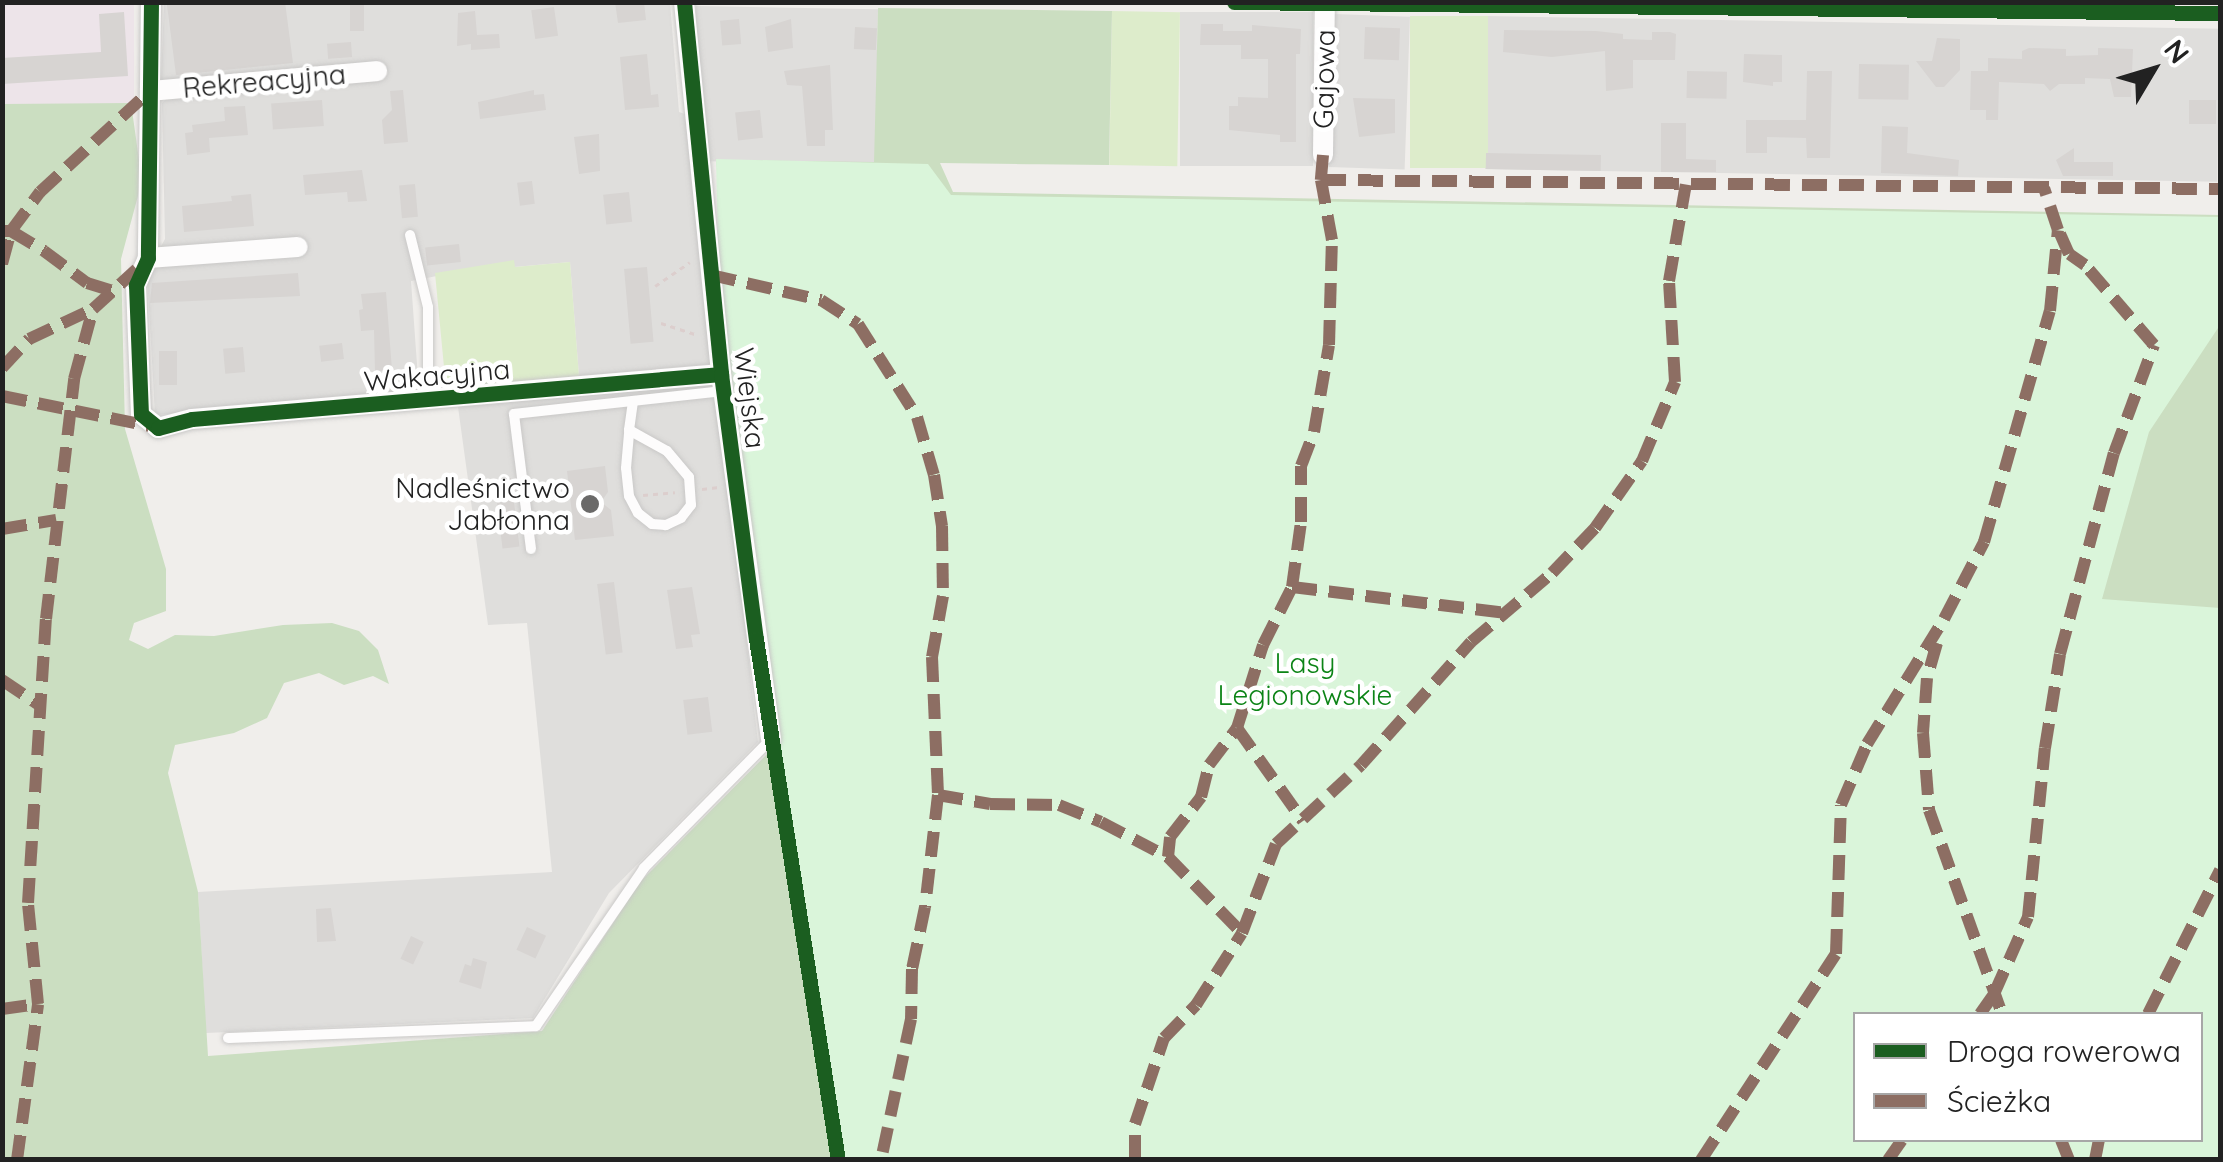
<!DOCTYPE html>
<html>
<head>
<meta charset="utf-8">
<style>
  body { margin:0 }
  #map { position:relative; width:2223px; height:1162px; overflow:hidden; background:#f0eeeb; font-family:Quicksand,sans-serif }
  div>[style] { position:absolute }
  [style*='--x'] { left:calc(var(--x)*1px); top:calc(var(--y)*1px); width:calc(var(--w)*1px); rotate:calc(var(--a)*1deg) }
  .residential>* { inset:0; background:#dfdedc; transform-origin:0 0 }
  .industrial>* { inset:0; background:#ede4e9; transform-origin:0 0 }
  .grass>* { inset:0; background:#ddeccb; transform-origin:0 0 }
  .forest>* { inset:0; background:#cbdec1 }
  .park>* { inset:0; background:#daf5da }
  .building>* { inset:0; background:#d7d4d2; transform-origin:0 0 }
  .path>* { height:2.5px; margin-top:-1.25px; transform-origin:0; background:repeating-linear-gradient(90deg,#dccecd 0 5px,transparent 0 10px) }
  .roads { filter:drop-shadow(0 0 2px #c9c8c7) drop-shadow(0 0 2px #c9c8c7) }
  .lane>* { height:10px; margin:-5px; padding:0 5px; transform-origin:5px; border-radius:5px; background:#fdfcfc }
  .street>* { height:20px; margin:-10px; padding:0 10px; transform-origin:10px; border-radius:10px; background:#fdfcfc }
  .quiet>* { height:12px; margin-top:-6px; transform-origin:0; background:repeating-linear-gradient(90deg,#8d6e63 0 25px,transparent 0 37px) }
  .cycleway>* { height:15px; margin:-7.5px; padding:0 7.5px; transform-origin:7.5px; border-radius:7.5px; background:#1b5e20 }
  .dots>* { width:28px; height:28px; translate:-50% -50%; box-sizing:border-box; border:5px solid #fff; border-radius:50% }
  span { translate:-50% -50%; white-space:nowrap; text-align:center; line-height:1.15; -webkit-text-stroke:9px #fff; paint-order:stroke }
  .street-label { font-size:28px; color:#222 }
  .poi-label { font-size:28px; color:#222 }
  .right { translate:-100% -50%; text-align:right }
  .park-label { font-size:28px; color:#0c8416 }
  .frame { position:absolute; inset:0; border:5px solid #222; pointer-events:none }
  .legend { position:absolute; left:1853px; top:1012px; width:350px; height:130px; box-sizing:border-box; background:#fff; border:2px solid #a7a7a7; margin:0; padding:12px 18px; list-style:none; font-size:30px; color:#222 }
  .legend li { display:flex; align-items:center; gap:20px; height:50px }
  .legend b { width:50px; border:2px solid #a7a7a7 }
  .north { position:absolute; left:2103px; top:20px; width:100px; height:100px; -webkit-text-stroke:8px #fff; paint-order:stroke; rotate:52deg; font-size:28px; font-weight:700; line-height:40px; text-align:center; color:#222 }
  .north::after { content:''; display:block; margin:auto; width:35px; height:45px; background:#222; clip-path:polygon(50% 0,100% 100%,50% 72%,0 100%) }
</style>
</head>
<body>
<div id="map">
  <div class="residential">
    <div style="clip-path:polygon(164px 3px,670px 3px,679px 112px,685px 114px,714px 364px,579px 376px,570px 262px,514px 267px,514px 261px,411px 281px,419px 392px,155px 415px,147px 272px,165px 239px,162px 103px,166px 99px,384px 80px,384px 64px,161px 83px)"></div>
    <div style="left:696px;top:6px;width:182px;height:155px;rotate:1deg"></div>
    <div style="left:1180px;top:12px;width:133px;height:154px"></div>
    <div style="left:1334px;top:14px;width:76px;height:153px;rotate:2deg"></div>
    <div style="left:1488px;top:16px;width:732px;height:153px;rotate:1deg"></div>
    <div style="clip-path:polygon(717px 383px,758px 742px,609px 893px,533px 1018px,206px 1033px,198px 892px,552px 872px,527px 623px,488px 625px,458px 407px)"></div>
  </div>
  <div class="industrial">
    <div style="left:2px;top:3px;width:132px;height:101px"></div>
  </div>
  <div class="grass">
    <div style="left:1112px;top:11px;width:68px;height:154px;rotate:1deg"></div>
    <div style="left:1410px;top:16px;width:78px;height:152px"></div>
    <div style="clip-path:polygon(514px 260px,515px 267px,570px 262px,579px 376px,446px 388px,435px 273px)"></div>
  </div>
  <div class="forest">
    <div style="clip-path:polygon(evenodd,878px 8px,1112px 11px,1109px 165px,940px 163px,953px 192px,2220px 215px,2220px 1159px,3px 1159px,2px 104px,131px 103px,142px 181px,121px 259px,125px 429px,166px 569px,166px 611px,134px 623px,129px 640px,148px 649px,175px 635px,214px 636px,283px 625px,332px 623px,359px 631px,378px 650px,389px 684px,373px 676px,344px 685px,319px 673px,284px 683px,267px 718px,234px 733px,175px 745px,168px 773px,198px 892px,208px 1056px,542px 1031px,640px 882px,777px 744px,716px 160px,874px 162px,878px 8px,1856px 1014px,2200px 1014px,2200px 1140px,1856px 1140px,1856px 1014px)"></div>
  </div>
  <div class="park">
    <div style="clip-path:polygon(evenodd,716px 159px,928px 164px,951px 195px,2220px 217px,2220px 325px,2149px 432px,2102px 599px,2220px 608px,2220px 1159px,838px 1159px,784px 864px,781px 754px,751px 560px,718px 250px,716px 159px,1856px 1014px,2200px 1014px,2200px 1140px,1856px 1140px,1856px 1014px)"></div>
  </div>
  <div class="building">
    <div style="clip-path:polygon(181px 2px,285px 2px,293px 63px,176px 75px,167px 5px)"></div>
    <div style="left:350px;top:2px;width:14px;height:29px"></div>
    <div style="clip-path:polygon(615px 2px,644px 2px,646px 20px,618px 23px)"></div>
    <div style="left:554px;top:7px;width:29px;height:23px;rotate:82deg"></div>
    <div style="clip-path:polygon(475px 11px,477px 35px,499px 34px,500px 48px,471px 50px,471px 44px,457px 46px,458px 13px)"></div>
    <div style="clip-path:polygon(124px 12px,128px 76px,2px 84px,2px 58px,101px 52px,99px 14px)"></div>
    <div style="left:739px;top:19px;width:25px;height:19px;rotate:85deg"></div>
    <div style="clip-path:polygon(791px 19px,793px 48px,768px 52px,765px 27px)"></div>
    <div style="clip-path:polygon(1201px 24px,1223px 24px,1223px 31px,1252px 31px,1252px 25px,1301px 29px,1300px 54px,1296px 54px,1296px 142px,1280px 142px,1280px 135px,1229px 130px,1229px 106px,1238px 106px,1238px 97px,1268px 98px,1268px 59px,1241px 59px,1241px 45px,1200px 45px)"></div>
    <div style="left:855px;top:27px;width:22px;height:22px;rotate:3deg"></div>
    <div style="left:1365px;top:27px;width:35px;height:32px;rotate:2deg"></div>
    <div style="clip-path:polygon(1504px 30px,1596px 31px,1623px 34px,1623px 39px,1652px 40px,1652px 32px,1670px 32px,1676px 34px,1675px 60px,1633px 60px,1633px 88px,1606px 91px,1605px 51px,1552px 57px,1503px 52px)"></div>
    <div style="clip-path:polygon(1937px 38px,1960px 39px,1960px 70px,1944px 87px,1936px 87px,1916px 61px,1932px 61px)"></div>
    <div style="left:351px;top:42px;width:15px;height:24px;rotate:86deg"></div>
    <div style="clip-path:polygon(2029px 48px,2066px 49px,2066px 56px,2098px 55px,2098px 48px,2133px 49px,2131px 97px,2114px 97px,2110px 79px,2085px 78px,2085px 84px,2059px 84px,2050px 91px,2044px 84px,1999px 82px,1998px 120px,1986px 120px,1986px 110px,1970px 110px,1971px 71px,1988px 71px,1988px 58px,2022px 59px,2022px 51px)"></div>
    <div style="clip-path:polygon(647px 54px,651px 95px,658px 94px,659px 107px,625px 110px,620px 57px)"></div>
    <div style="clip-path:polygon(1744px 54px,1782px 55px,1782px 82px,1773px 82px,1773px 86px,1743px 82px)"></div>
    <div style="left:1859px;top:64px;width:50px;height:35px;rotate:1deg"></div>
    <div style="clip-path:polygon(830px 65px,833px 130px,825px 130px,825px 146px,807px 146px,802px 86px,787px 85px,784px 71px)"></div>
    <div style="left:1687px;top:71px;width:40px;height:27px;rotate:1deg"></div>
    <div style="clip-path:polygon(1807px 71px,1832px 71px,1830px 158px,1807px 158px,1806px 138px,1767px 137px,1767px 153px,1746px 153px,1746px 120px,1806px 120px)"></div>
    <div style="clip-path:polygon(403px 90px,408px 142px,384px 144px,382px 120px,392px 110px,390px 91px)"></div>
    <div style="clip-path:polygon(534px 90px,534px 95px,544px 94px,546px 110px,480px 119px,478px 102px)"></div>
    <div style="clip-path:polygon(1353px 98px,1395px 99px,1395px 133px,1359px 137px)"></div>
    <div style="left:322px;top:100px;width:26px;height:51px;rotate:86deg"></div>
    <div style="left:2189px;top:100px;width:27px;height:24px"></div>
    <div style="clip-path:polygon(245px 106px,248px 135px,209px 138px,210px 152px,187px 155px,185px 133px,193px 132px,192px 125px,225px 121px,224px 107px)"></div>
    <div style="left:760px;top:110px;width:28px;height:25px;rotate:84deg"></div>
    <div style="clip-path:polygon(1661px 123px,1686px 123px,1686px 159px,1716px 160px,1716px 172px,1661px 172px)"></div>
    <div style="clip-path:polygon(1882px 126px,1908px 127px,1907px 153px,1959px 160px,1958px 176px,1881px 173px)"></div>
    <div style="clip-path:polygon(599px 134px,600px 171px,579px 174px,574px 137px)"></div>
    <div style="clip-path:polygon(2074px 148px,2074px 162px,2113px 162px,2113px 176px,2063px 176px,2056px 160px)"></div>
    <div style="left:1486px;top:153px;width:115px;height:16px;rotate:1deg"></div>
    <div style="clip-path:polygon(362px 170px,367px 201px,348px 202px,347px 192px,305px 195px,303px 175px)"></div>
    <div style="left:532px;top:181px;width:23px;height:15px;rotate:83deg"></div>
    <div style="left:415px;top:184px;width:33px;height:16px;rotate:85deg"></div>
    <div style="left:629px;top:192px;width:30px;height:26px;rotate:84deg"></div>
    <div style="clip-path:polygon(251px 194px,254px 226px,184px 232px,182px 206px,232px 201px,231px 196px)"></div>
    <div style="left:459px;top:244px;width:18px;height:34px;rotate:84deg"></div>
    <div style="left:647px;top:267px;width:75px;height:23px;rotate:85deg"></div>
    <div style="clip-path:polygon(298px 273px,300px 296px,150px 303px,152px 283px)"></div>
    <div style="clip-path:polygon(386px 292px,392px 370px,375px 371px,374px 330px,361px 331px,359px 310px,363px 309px,361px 294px)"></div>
    <div style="left:342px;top:343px;width:16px;height:23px;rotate:83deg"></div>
    <div style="left:243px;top:347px;width:25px;height:20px;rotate:85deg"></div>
    <div style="left:159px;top:351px;width:18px;height:34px"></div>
    <div style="clip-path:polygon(605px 466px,608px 492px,601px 502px,611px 510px,614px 536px,575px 540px,567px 471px)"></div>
    <div style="left:511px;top:478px;width:69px;height:17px;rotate:83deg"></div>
    <div style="left:614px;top:582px;width:71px;height:17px;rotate:83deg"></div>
    <div style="clip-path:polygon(692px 587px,700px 634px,691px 635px,693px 647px,676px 649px,667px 590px)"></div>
    <div style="left:708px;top:697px;width:35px;height:25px;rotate:83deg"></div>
    <div style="clip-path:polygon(331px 908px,336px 941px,317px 942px,316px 909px)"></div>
    <div style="left:527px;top:927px;width:21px;height:25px;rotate:25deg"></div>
    <div style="left:411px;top:936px;width:14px;height:25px;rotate:25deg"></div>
    <div style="clip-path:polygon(473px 958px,487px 962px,481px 989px,459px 982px,465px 964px,471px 966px)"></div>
  </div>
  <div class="path">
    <div style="--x:1297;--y:2;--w:3;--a:90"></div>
    <div style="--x:1366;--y:6;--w:4;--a:-90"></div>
    <div style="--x:2107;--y:12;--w:10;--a:-90"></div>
    <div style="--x:655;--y:286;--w:42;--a:-34.4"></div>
    <div style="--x:661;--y:323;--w:38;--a:18"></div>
    <div style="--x:702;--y:489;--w:17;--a:-7"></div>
    <div style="--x:643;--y:495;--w:32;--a:-5"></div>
  </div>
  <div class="roads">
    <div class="lane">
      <div style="--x:410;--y:235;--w:74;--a:76"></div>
      <div style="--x:428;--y:307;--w:94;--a:90"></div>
      <div style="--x:629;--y:430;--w:43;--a:28.9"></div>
      <div style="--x:667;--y:451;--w:34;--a:50"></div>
      <div style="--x:689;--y:477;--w:28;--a:86"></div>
      <div style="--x:691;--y:505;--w:16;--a:128"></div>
      <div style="--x:681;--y:518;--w:17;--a:155"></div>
      <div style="--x:666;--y:525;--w:14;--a:-176"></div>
      <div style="--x:652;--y:524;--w:18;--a:-142"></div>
      <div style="--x:638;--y:513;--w:19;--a:-118"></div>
      <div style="--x:629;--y:496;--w:28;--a:-96"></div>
      <div style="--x:626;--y:468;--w:38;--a:-85"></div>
      <div style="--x:629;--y:430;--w:29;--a:-82"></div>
      <div style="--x:531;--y:549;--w:136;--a:-97.2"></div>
      <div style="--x:514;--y:414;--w:210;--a:-6.3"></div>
      <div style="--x:228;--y:1038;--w:308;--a:-2.2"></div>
      <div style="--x:536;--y:1026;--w:191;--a:-55.6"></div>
      <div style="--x:644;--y:868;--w:181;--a:-45.4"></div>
    </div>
    <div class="street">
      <div style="--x:151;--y:2;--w:256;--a:90.7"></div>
      <div style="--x:148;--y:258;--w:30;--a:114"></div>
      <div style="--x:136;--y:285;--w:129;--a:87.8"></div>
      <div style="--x:141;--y:414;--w:22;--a:39"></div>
      <div style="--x:158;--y:428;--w:35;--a:-15"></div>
      <div style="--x:192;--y:419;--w:531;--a:-4.86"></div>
      <div style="--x:684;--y:2;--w:374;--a:84.3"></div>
      <div style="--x:721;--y:374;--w:368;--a:82.2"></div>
      <div style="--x:150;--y:91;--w:228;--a:-5"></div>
      <div style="--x:1323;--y:155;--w:153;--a:-89.3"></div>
      <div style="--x:148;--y:258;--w:150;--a:-4.2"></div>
    </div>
  </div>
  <div class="quiet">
    <div style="--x:1323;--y:155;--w:25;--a:95"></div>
    <div style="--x:1321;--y:180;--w:899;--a:0.57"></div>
    <div style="--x:2;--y:231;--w:9;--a:0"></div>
    <div style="--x:11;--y:231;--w:39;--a:31"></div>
    <div style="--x:44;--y:251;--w:54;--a:36.7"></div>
    <div style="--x:87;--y:283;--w:27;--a:17"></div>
    <div style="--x:2;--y:264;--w:34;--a:-75"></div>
    <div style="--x:11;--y:231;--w:49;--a:-53.4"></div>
    <div style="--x:40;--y:192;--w:149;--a:-42.6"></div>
    <div style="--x:711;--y:275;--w:113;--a:12.8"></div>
    <div style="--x:821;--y:300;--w:44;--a:33"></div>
    <div style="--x:858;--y:324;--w:110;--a:57.6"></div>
    <div style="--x:917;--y:417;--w:60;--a:73.7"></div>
    <div style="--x:934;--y:475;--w:52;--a:81.1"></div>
    <div style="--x:942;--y:526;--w:70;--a:89.2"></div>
    <div style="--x:943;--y:596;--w:62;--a:100.2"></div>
    <div style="--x:932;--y:657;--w:138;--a:87.5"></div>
    <div style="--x:938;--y:795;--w:113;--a:96.6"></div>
    <div style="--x:925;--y:907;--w:63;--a:101.8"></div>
    <div style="--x:912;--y:969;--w:50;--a:91.1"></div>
    <div style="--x:911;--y:1019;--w:144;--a:102"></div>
    <div style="--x:2;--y:368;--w:40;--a:-47"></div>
    <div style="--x:29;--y:339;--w:71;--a:-25.1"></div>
    <div style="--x:93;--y:309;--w:59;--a:-42.3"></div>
    <div style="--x:2;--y:396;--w:150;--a:11.5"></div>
    <div style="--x:2;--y:529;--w:55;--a:-9.5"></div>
    <div style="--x:1292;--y:587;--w:216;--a:6.9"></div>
    <div style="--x:1937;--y:643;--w:36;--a:106"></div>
    <div style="--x:1927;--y:678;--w:55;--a:94.2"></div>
    <div style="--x:1923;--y:733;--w:77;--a:85.5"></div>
    <div style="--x:1929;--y:810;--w:217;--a:70.3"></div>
    <div style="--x:2;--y:680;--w:48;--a:34"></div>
    <div style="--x:1237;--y:728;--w:114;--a:54.6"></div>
    <div style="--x:938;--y:795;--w:53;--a:9.8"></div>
    <div style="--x:990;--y:804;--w:69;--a:0.8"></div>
    <div style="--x:1059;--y:805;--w:45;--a:22"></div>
    <div style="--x:1101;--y:822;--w:76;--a:27.6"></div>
    <div style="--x:1168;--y:857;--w:106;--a:45.8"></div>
    <div style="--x:1168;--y:857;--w:20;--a:-84"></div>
    <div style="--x:1170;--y:837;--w:51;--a:-52.2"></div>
    <div style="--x:1201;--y:797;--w:33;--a:-76"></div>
    <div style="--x:1209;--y:765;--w:46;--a:-52.9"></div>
    <div style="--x:1237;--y:728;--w:87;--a:-72.6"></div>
    <div style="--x:1263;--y:645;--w:65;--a:-63.4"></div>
    <div style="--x:1292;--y:587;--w:66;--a:-82.1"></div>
    <div style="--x:1301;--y:522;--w:56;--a:-90"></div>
    <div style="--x:1301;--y:466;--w:36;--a:-69"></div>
    <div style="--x:1314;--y:432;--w:88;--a:-80.2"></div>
    <div style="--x:1329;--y:345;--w:105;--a:-88.4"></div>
    <div style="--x:1332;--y:240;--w:61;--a:-100.4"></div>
    <div style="--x:2;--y:1009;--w:36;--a:-8"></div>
    <div style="--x:1980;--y:1014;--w:24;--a:-55"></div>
    <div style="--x:1994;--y:994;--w:84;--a:-66.2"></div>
    <div style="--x:2028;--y:917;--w:170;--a:-84.3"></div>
    <div style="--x:2045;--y:748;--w:95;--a:-80.9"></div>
    <div style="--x:2060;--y:654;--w:208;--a:-75"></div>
    <div style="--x:2114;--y:453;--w:115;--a:-69.7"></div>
    <div style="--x:2154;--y:345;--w:106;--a:-130.8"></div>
    <div style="--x:2085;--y:265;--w:19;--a:-145"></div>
    <div style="--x:2069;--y:254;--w:22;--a:-114"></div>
    <div style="--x:2148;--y:1014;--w:161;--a:-63.4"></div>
    <div style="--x:2061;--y:1140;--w:22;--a:68"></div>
    <div style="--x:17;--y:1160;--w:157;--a:-82.3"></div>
    <div style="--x:38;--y:1004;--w:101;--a:-95.7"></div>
    <div style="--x:28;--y:903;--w:285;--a:-86.4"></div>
    <div style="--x:46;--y:619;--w:242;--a:-83.3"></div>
    <div style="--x:74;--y:379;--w:73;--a:-74.8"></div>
    <div style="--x:1135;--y:1160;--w:36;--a:-90"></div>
    <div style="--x:1135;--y:1124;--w:91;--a:-71.4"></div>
    <div style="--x:1164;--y:1038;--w:46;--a:-45.9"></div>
    <div style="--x:1196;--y:1005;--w:85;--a:-57.4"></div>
    <div style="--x:1242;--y:933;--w:95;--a:-69.1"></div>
    <div style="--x:1276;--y:844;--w:116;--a:-42.9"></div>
    <div style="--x:1361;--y:765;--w:165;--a:-48.2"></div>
    <div style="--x:1471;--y:642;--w:106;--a:-40.4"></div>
    <div style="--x:1552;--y:573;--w:62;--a:-46.3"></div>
    <div style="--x:1595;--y:528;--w:82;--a:-55"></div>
    <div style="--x:1642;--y:461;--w:86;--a:-67.3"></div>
    <div style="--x:1675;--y:382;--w:101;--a:-93.4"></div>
    <div style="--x:1669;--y:281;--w:98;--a:-80.1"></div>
    <div style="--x:1701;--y:1160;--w:246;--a:-56.8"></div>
    <div style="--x:1836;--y:954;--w:149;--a:-88.1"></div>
    <div style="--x:1841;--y:805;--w:66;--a:-66.9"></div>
    <div style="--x:1867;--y:744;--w:147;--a:-58.4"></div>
    <div style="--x:1944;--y:619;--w:87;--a:-62.5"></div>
    <div style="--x:1984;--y:542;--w:240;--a:-74.1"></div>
    <div style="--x:2050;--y:311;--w:81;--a:-84.4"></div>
    <div style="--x:2058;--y:230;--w:44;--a:-108.4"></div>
    <div style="--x:1888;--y:1160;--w:24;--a:-55"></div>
    <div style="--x:2095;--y:1160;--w:20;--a:-79"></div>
  </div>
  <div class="cycleway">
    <div style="--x:151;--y:2;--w:256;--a:90.7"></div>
    <div style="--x:148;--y:258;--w:30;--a:114"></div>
    <div style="--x:136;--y:285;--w:129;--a:87.8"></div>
    <div style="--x:141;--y:414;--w:22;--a:39"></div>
    <div style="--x:158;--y:428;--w:35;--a:-15"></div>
    <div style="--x:192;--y:419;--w:531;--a:-4.86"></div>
    <div style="--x:684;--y:2;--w:374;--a:84.3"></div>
    <div style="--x:721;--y:374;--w:267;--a:82.5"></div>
    <div style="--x:756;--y:639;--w:527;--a:81.06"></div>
    <div style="--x:1234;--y:2;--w:986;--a:0.64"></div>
  </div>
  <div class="dots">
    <div style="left:590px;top:504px;background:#6a6968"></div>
  </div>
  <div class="street-label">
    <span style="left:1324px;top:79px;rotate:-89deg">Gajowa</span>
    <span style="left:264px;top:81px;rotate:-5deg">Rekreacyjna</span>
    <span style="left:437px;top:375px;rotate:-5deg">Wakacyjna</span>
    <span style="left:750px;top:398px;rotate:83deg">Wiejska</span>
  </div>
  <div class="poi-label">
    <span class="right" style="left:570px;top:504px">Nadleśnictwo<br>Jabłonna</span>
  </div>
  <div class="park-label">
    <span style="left:1305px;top:679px">Lasy<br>Legionowskie</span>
  </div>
  <div class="frame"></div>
  <ul class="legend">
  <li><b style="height:12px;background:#1b5e20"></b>Droga rowerowa</li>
  <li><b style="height:12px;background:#8d6e63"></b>Ścieżka</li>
  </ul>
  <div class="north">N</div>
</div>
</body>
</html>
